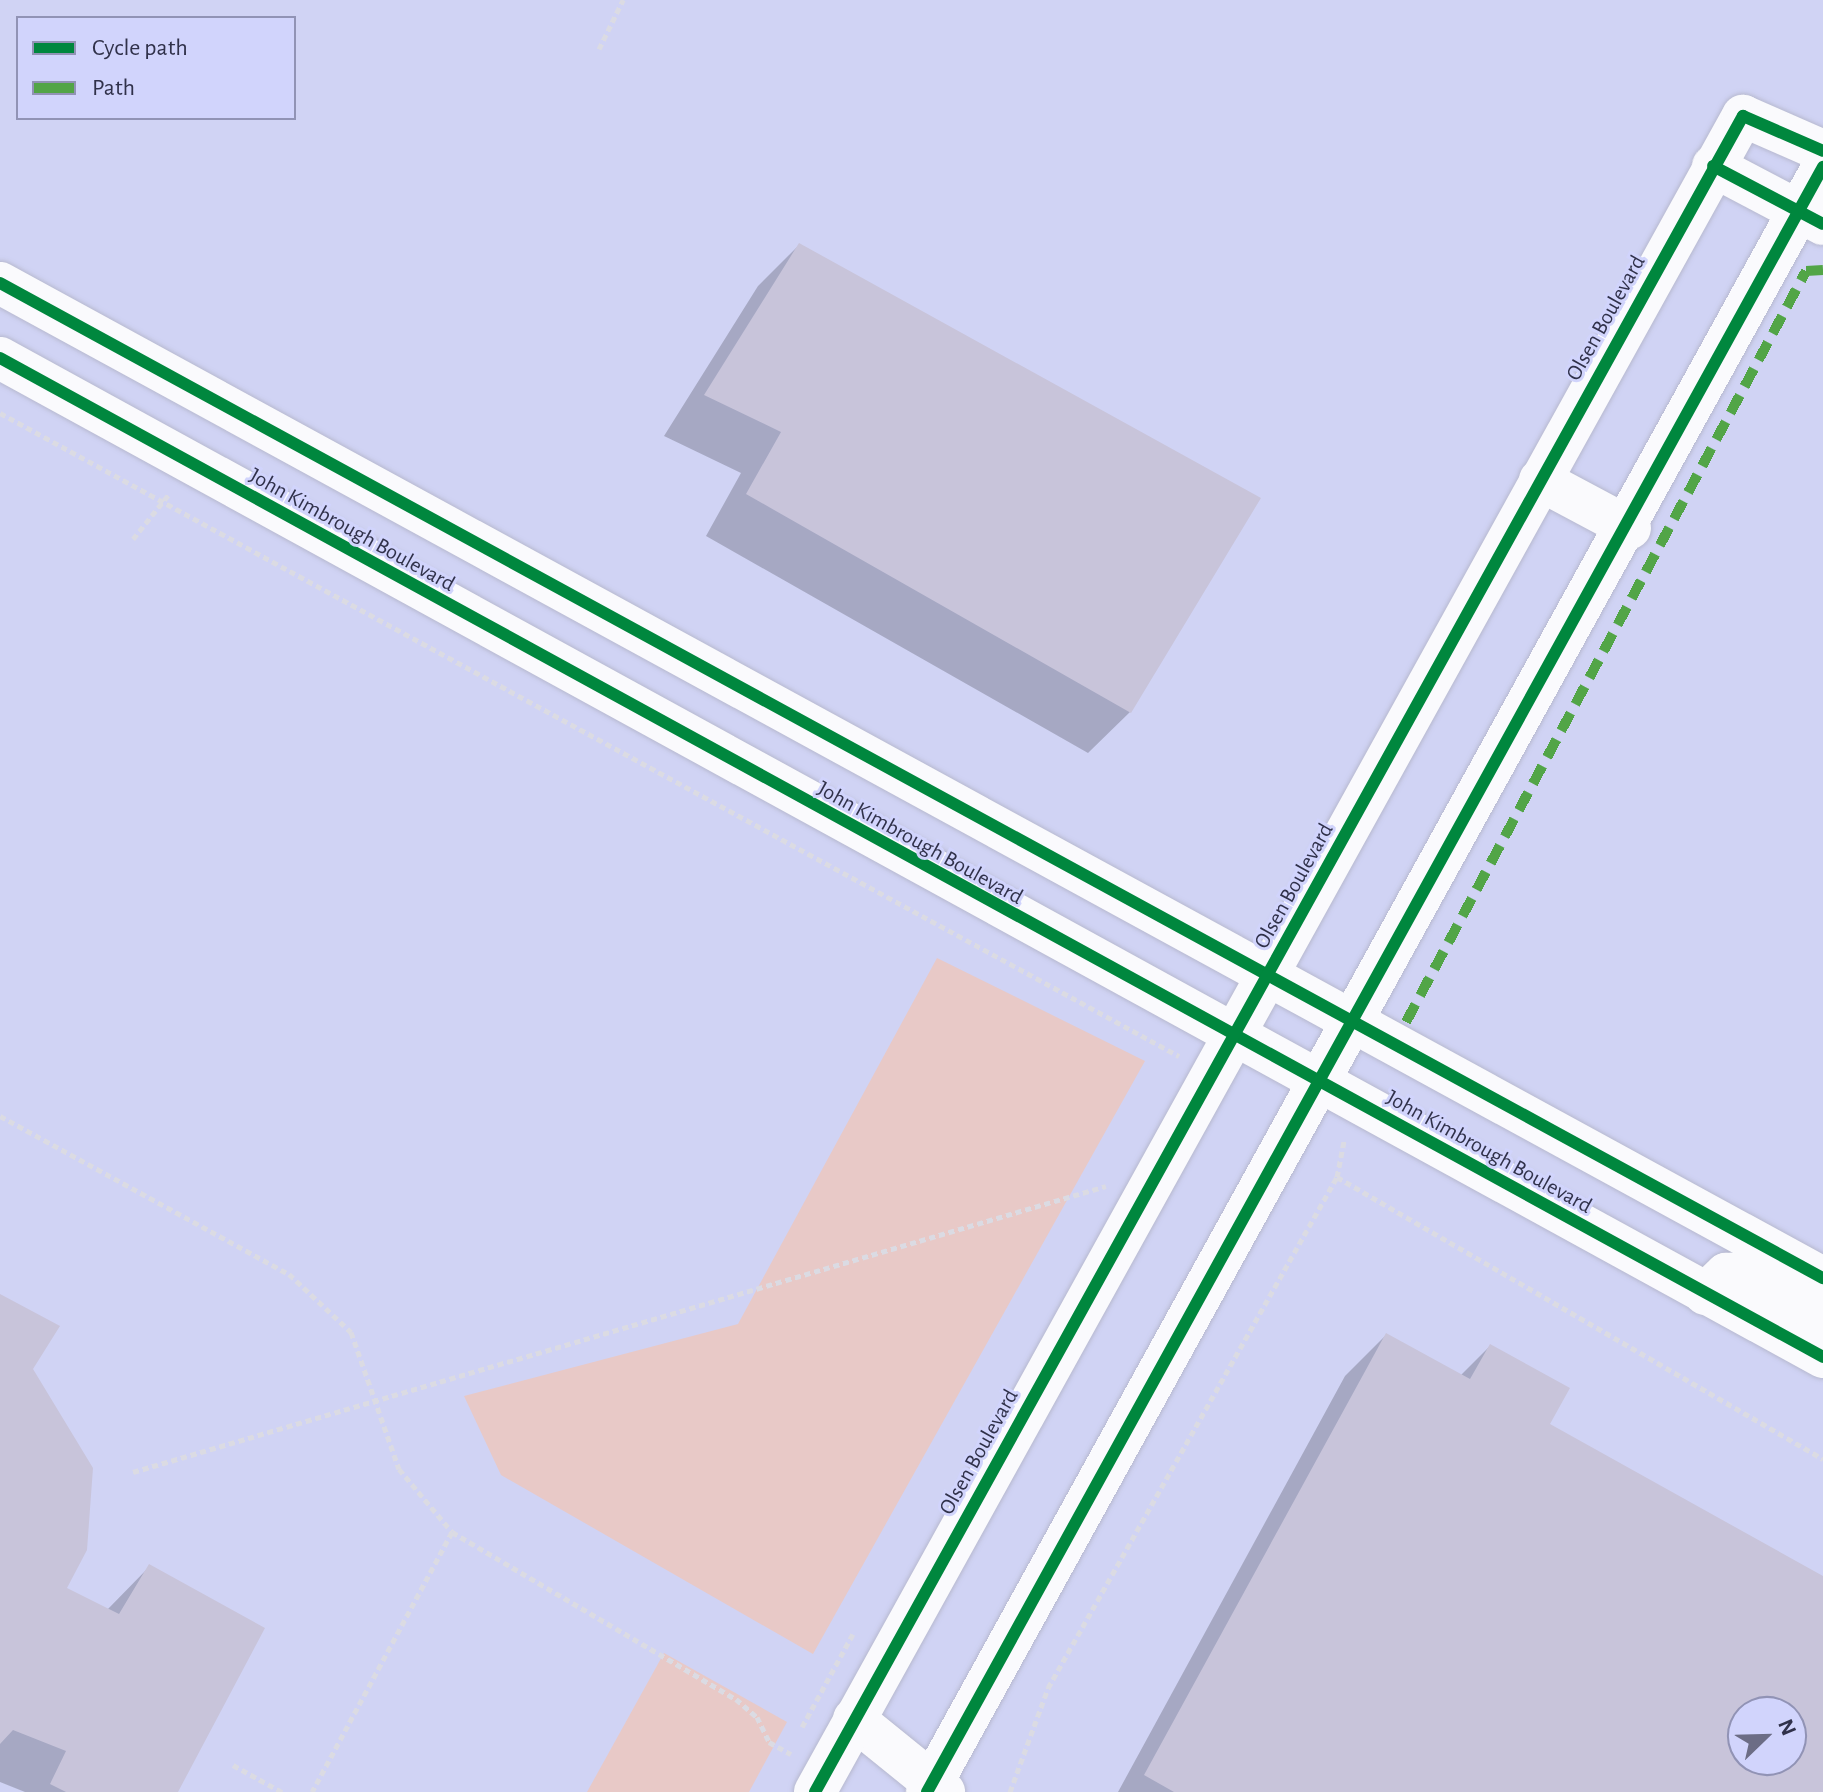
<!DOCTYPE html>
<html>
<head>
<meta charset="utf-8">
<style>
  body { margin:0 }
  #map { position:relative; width:1823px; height:1792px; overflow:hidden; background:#dbdcf2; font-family:"Alegreya Sans",sans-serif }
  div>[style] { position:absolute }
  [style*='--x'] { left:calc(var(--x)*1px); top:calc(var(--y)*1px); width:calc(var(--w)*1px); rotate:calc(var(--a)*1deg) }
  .built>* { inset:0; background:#d0d3f4 }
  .green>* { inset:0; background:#e8c9c7 }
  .shadow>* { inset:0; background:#0003 }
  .building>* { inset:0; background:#c8c4da }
  .path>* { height:5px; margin-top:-2.5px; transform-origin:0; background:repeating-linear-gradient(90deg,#dbdbe3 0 6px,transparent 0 10px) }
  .roads { filter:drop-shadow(0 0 2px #b7b9cf) drop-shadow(0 0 2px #b7b9cf) }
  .minor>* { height:42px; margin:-21px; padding:0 21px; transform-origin:21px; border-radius:21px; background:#fafafd }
  .quiet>* { height:10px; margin-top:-5px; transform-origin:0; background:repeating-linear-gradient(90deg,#52a547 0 20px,transparent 0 30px) }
  .cycleway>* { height:12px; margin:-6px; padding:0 6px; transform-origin:6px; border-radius:6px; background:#00873e }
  span { translate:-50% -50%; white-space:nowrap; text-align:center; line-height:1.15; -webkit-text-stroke:6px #d1d4fc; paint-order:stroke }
  .street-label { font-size:22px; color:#30314a }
  .legend { position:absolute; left:16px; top:16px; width:280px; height:104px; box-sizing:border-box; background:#d1d4fc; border:2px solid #9193b5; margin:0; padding:10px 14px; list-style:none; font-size:24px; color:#30314a }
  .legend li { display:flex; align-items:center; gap:16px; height:40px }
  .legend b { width:40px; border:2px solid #9193b5 }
  .north { position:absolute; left:1727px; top:1696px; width:80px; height:80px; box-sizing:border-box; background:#d1d4fc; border:2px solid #9193b5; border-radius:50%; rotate:67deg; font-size:22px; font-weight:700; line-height:32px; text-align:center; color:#30314a }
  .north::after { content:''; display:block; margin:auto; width:28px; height:36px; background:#6c6d85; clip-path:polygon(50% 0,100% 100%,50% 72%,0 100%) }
</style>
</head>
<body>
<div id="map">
  <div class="built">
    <div style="clip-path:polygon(evenodd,0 0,1823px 0,1823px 1792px,0 1792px,0 0,18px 18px,294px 18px,294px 118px,18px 118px,18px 18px,0 0,1743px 1712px,1791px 1712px,1791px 1760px,1743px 1760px,1743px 1712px)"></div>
  </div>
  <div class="green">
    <div style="clip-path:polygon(937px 958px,1145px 1061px,813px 1654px,501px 1475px,464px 1396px,738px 1324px)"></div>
    <div style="clip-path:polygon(664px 1653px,787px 1722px,749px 1792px,587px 1792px)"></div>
  </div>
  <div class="shadow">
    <div style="clip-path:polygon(799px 245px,1130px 712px,1088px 753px,706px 536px,741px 473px,664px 436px,758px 286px)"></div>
    <div style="clip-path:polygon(0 1296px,30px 1370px,64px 1589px,107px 1610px,150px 1566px,176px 1792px,25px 1792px,0 1782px)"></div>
    <div style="clip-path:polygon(evenodd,1386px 1335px,1460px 1376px,1490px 1346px,1548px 1425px,1823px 1577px,1823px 1792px,1118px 1792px,1345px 1376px,1386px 1335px,1743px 1712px,1791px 1712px,1791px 1760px,1743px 1760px,1743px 1712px)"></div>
  </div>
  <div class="building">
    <div style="clip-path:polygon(799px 243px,1261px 498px,1131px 713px,746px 494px,781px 432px,704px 395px)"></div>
    <div style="clip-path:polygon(0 1294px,60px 1326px,33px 1369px,93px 1468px,87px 1550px,67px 1588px,119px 1614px,149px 1564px,265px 1628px,178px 1792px,66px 1792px,50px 1784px,66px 1751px,13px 1730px,0 1744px)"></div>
    <div style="clip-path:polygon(evenodd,1386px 1333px,1470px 1379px,1490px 1344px,1570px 1388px,1550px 1424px,1823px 1576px,1823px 1792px,1174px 1792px,1144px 1775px,1386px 1333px,1743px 1712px,1791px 1712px,1791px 1760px,1743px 1760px,1743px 1712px)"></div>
  </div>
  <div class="path">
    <div style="--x:599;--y:49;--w:55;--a:-63.9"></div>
    <div style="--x:0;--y:413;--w:1343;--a:28.61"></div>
    <div style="--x:133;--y:539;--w:58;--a:-51.3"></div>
    <div style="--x:0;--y:1116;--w:329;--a:28.7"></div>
    <div style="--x:289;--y:1274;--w:85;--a:43.1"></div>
    <div style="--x:351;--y:1332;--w:145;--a:70.7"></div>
    <div style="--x:399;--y:1469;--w:82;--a:49.9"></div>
    <div style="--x:452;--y:1532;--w:295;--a:118.3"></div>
    <div style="--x:1337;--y:1177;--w:562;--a:30.12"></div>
    <div style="--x:133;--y:1472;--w:1014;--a:-16.38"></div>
    <div style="--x:452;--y:1532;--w:329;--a:30.5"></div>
    <div style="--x:736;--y:1699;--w:28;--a:41"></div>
    <div style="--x:757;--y:1717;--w:28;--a:64"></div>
    <div style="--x:769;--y:1742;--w:25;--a:29"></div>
    <div style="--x:802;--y:1727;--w:106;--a:-61.3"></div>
    <div style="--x:233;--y:1765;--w:56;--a:28.9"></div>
    <div style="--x:1010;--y:1792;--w:111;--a:-69.9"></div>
    <div style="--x:1048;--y:1688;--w:587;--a:-60.51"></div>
    <div style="--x:1337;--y:1177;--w:37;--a:-79"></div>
  </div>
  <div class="roads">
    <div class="minor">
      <div style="--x:1713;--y:166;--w:124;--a:27.8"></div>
      <div style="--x:0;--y:283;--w:2077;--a:28.63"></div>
      <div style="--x:0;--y:358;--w:2079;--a:28.72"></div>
      <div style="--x:1540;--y:480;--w:102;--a:28.1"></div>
      <div style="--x:1705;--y:1294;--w:29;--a:-44"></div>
      <div style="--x:1726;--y:1274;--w:18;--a:-3"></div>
      <div style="--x:1744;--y:1273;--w:89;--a:26.9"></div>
      <div style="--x:854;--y:1719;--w:116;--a:39"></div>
      <div style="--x:815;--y:1792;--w:1916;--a:-61.03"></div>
      <div style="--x:1743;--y:116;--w:87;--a:23.6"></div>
      <div style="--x:927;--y:1792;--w:1856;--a:-61.13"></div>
    </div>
  </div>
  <div class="quiet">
    <div style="--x:1406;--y:1022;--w:851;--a:-61.96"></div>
    <div style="--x:1806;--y:271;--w:17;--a:-3"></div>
  </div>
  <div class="cycleway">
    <div style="--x:1713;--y:166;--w:124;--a:27.8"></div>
    <div style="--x:0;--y:283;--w:2077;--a:28.63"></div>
    <div style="--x:0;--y:358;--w:2079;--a:28.72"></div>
    <div style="--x:815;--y:1792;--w:1916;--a:-61.03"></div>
    <div style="--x:1743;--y:116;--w:87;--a:23.6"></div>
    <div style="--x:927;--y:1792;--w:1856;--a:-61.13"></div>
  </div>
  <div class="street-label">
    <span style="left:1606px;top:318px;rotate:-61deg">Olsen Boulevard</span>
    <span style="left:352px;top:530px;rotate:29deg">John Kimbrough Boulevard</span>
    <span style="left:920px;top:843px;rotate:29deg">John Kimbrough Boulevard</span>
    <span style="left:1294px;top:886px;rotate:-61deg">Olsen Boulevard</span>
    <span style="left:1489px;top:1152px;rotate:29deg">John Kimbrough Boulevard</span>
    <span style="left:979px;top:1452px;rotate:-61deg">Olsen Boulevard</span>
  </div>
  <ul class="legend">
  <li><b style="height:10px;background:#00873e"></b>Cycle path</li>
  <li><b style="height:10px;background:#52a547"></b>Path</li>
  </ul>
  <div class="north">N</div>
</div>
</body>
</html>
